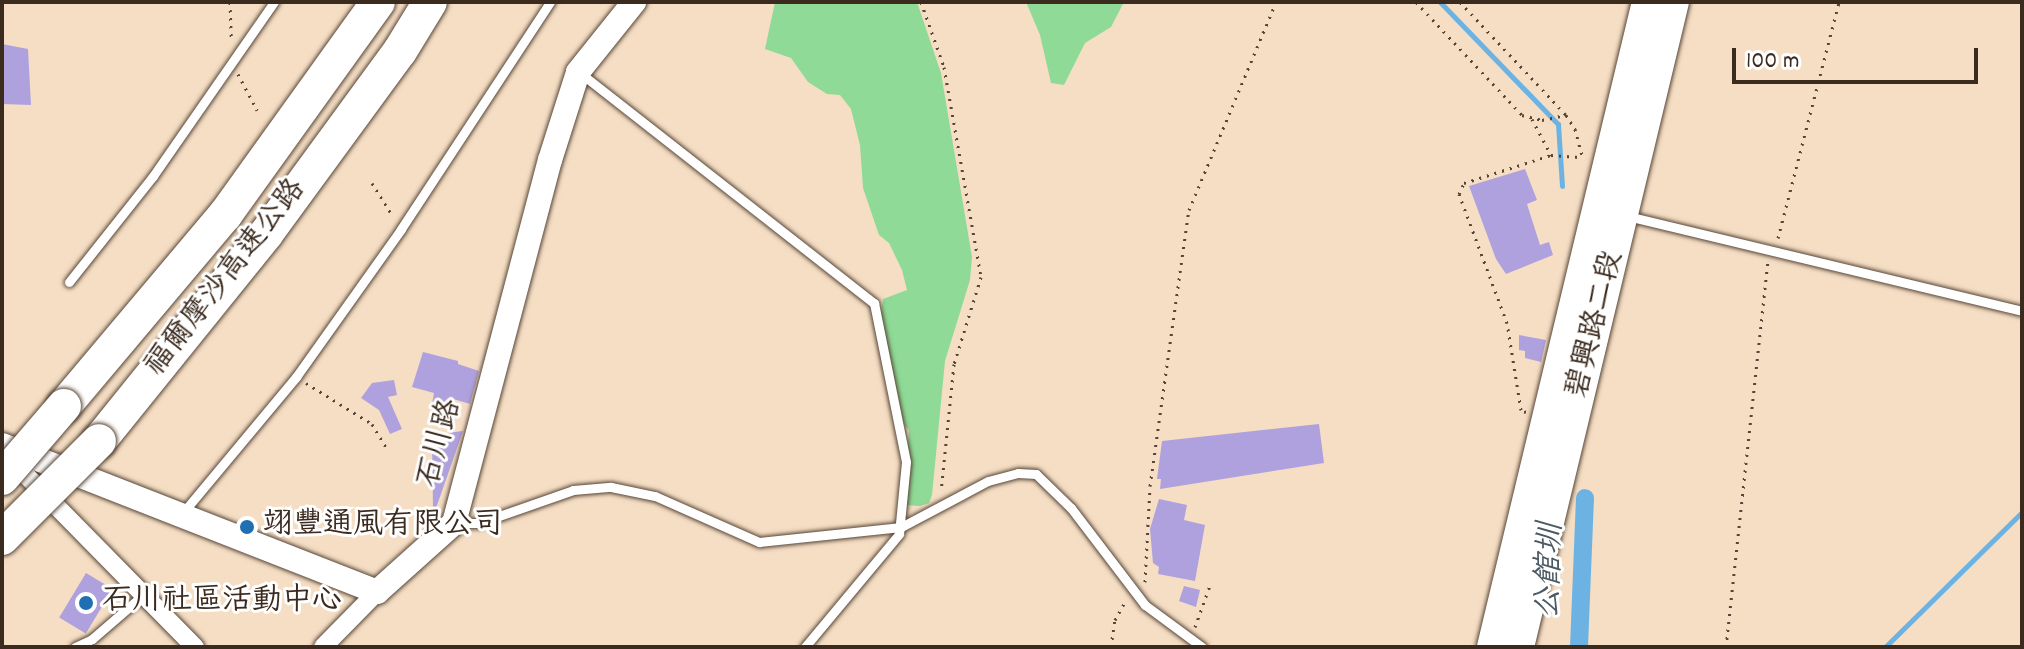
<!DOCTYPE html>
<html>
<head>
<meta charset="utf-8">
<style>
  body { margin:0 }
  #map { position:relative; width:2024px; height:649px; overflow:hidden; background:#f5dec4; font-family:Dekko,"LXGW WenKai TC",sans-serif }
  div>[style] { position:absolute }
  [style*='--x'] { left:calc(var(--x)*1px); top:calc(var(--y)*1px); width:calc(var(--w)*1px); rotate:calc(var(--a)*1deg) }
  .green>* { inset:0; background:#8fda96 }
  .stream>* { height:5px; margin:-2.5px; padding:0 2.5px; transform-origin:2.5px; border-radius:2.5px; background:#6cb3e3 }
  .canal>* { height:18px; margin:-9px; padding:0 9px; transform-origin:9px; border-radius:9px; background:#6cb3e3 }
  .building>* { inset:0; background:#afa1dd; transform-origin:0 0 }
  .path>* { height:3px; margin-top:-1.5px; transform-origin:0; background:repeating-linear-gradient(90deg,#574537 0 2px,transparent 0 8px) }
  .roads { filter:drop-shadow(0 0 2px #574537) drop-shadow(0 0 2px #574537) }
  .service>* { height:9px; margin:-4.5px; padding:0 4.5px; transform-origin:4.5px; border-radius:4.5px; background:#fff }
  .minor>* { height:18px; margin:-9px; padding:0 9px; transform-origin:9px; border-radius:9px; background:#fff }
  .tertiary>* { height:24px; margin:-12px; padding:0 12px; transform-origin:12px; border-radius:12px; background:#fff }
  .primary>* { height:30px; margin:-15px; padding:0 15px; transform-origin:15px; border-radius:15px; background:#fff }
  .motorway>* { height:34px; margin:-17px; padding:0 17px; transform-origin:17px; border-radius:17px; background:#fff }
  .bridges { filter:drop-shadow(0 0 2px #574537) drop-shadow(0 0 2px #574537) }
  .motorway-bridge>* { height:34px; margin:-17px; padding:0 17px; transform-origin:17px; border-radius:17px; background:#fff }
  .dots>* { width:22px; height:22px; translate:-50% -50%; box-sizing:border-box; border:4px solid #fff; border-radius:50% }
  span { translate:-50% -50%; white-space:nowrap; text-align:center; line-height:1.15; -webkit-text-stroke:6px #fff; paint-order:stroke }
  .street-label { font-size:30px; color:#3b2a1e }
  .poi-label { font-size:30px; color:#3b2a1e }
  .left { translate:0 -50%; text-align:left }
  .water-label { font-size:32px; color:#4c5a63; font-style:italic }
  .frame { position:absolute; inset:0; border:4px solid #3b2a1e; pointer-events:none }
  .scale { position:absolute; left:1732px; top:48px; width:246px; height:36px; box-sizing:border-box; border:4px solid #3b2a1e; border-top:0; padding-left:10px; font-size:24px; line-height:28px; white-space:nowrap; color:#3b2a1e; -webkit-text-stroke:6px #fff; paint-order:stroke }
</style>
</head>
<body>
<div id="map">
  <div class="green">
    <div style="clip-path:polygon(775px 2px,917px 2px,941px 73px,972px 257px,970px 280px,945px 361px,932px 495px,929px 503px,920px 506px,904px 505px,909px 430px,899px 420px,880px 324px,883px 299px,907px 290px,902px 270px,889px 243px,879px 235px,863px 188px,860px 145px,851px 109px,840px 95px,827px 94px,808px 82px,791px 58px,765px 49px)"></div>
    <div style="clip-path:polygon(1026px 2px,1124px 2px,1111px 27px,1085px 43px,1064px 85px,1051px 83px,1040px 35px)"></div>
  </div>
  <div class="stream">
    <div style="--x:1440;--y:2;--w:170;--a:46"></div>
    <div style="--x:1558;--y:124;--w:62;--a:86.3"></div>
    <div style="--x:1885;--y:647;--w:192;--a:-44.6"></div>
  </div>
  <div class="canal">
    <div style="--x:1579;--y:647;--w:149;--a:-87.7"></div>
  </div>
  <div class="building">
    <div style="clip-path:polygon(2px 44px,28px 49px,31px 105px,2px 104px)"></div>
    <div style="clip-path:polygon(1525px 169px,1537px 200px,1527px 204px,1540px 245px,1549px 242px,1553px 255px,1506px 274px,1496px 259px,1469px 186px)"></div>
    <div style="clip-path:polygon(1519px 335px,1546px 340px,1541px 362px,1525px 358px,1525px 351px,1519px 350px)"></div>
    <div style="clip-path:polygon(423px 352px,458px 361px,458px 364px,479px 371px,470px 404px,450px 398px,447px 413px,431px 410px,434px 393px,412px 387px)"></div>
    <div style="clip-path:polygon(394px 380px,397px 395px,388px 397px,402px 429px,390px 434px,379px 410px,361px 398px,372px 383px)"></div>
    <div style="clip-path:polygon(1319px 424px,1324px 463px,1160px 489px,1161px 479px,1157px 479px,1162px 441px)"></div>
    <div style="clip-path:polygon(463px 431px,435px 511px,433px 510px,432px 435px)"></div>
    <div style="clip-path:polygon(1159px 499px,1187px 505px,1184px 520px,1205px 525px,1195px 581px,1158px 574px,1159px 567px,1153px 563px,1150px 529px)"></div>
    <div style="left:86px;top:573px;width:31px;height:52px;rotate:31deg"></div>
    <div style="clip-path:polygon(1184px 586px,1200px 590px,1196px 607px,1179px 601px)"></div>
  </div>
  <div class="path">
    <div style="--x:230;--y:2;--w:38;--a:88"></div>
    <div style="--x:921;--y:2;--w:69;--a:70.5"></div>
    <div style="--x:944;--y:67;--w:213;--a:80"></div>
    <div style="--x:981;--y:277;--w:91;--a:107.2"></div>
    <div style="--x:954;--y:364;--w:128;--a:95.8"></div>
    <div style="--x:1416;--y:2;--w:155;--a:46.8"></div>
    <div style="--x:1522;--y:115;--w:21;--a:14"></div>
    <div style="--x:1542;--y:120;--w:25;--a:-12"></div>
    <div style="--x:1460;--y:2;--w:155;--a:46.8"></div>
    <div style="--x:1566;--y:115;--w:17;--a:57"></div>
    <div style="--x:1575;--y:129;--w:28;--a:75"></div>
    <div style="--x:238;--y:74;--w:41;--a:62.2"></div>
    <div style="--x:1532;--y:119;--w:41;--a:62.2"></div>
    <div style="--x:372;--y:183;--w:39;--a:58"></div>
    <div style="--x:1778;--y:238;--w:244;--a:-75.5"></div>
    <div style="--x:306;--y:383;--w:78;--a:31.8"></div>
    <div style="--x:372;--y:424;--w:31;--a:59"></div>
    <div style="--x:1526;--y:412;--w:5;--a:-158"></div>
    <div style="--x:1521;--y:410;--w:88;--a:-99.1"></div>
    <div style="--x:1507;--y:323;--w:138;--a:-110.4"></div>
    <div style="--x:1459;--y:194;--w:12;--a:-66"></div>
    <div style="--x:1464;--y:183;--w:91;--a:-17.8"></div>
    <div style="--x:1551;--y:155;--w:32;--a:4"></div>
    <div style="--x:1145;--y:582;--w:96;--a:-87"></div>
    <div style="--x:1150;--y:486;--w:279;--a:-82"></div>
    <div style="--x:1189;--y:210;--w:225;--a:-67.3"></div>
    <div style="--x:1195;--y:627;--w:45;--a:-70.3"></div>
    <div style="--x:1111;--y:647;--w:27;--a:-82"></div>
    <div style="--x:1115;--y:620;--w:23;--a:-61"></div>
    <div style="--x:1726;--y:647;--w:386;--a:-83.8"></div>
  </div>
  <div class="roads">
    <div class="service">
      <div style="--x:579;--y:72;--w:375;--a:38.1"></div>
      <div style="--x:874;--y:303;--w:162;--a:78.6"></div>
      <div style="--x:906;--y:462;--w:72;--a:95.6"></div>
      <div style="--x:899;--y:534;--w:147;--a:129.8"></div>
      <div style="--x:1627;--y:216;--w:406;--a:13.5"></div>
      <div style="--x:69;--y:282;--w:135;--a:-51.6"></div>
      <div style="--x:153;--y:176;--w:212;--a:-55.2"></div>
      <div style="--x:181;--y:515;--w:180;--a:-50.2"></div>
      <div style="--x:296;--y:377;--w:181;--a:-54.6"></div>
      <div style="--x:401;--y:229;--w:272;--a:-56.7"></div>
      <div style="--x:458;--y:523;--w:21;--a:0"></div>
      <div style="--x:479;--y:523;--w:100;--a:-19.3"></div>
      <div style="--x:573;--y:490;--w:38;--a:-5"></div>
      <div style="--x:611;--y:487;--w:45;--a:11.6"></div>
      <div style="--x:655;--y:496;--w:114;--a:23.9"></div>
      <div style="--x:759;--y:542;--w:143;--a:-6"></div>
      <div style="--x:901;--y:527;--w:98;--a:-27.9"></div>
      <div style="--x:988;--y:481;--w:31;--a:-15"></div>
      <div style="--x:1018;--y:473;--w:18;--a:3"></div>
      <div style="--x:1036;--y:474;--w:49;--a:44.2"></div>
      <div style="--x:1071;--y:508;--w:122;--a:52.7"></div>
      <div style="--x:1145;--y:605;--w:71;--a:36.4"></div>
      <div style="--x:75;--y:647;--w:19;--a:-25"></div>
      <div style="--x:92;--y:639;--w:67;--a:-40.8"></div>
    </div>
    <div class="minor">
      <div style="--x:10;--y:459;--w:264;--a:45.5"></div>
      <div style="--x:323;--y:647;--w:77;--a:-45.5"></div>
    </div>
    <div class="tertiary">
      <div style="--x:2;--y:445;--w:403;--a:21.4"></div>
      <div style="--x:377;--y:592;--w:103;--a:-41.9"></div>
      <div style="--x:454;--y:523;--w:375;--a:-75.2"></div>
      <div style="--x:550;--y:160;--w:92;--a:-72.3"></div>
      <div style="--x:578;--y:72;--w:90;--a:-51.3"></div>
    </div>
    <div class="primary">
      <div style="--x:1492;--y:647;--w:663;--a:-76.49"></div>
      <div style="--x:1519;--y:647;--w:663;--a:-76.49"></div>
    </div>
    <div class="motorway">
      <div style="--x:64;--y:406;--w:250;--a:-49.9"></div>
      <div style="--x:225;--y:215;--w:262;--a:-54.3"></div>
      <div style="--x:99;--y:441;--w:266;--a:-51.1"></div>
      <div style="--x:266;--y:234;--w:227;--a:-53.8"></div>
      <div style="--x:400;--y:51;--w:57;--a:-58.5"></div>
    </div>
  </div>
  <div class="bridges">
    <div class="motorway-bridge">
      <div style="--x:2;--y:478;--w:95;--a:-49.3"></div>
      <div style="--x:2;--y:538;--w:137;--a:-45"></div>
    </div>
  </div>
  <div class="dots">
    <div style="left:247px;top:527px;background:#1f6fb2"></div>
    <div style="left:86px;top:603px;background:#1f6fb2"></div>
  </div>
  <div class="street-label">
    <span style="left:227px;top:279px;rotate:-52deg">福爾摩沙高速公路</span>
    <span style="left:1597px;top:325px;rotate:-76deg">碧興路二段</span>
    <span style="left:442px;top:444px;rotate:-75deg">石川路</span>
  </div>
  <div class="poi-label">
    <span class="left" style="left:263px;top:527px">翊豐通風有限公司</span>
    <span class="left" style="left:102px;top:603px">石川社區活動中心</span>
  </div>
  <div class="water-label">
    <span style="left:1552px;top:571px;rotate:-88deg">公館圳</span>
  </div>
  <div class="frame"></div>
  <div class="scale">100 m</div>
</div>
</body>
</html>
